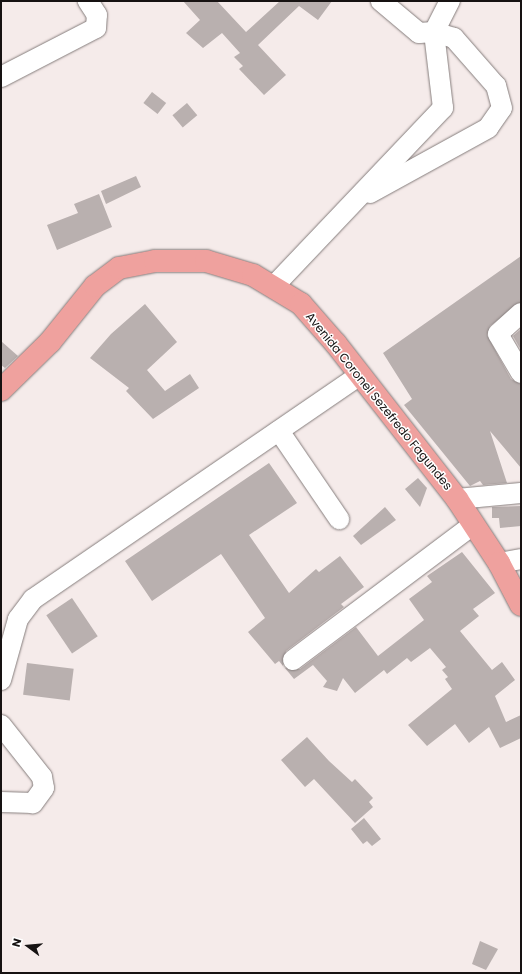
<!DOCTYPE html>
<html>
<head>
<meta charset="utf-8">
<style>
  body { margin:0 }
  #map { position:relative; width:522px; height:974px; overflow:hidden; background:#f5ebea; font-family:Poppins,sans-serif }
  div>[style] { position:absolute }
  [style*='--x'] { left:calc(var(--x)*1px); top:calc(var(--y)*1px); width:calc(var(--w)*1px); rotate:calc(var(--a)*1deg) }
  .building>* { inset:0; background:#b9b0af; transform-origin:0 0 }
  .roads { filter:drop-shadow(0 0 1px #857d7c) drop-shadow(0 0 1px #857d7c) }
  .minor>* { height:20px; margin:-10px; padding:0 10px; transform-origin:10px; border-radius:10px; background:#fff }
  .major>* { height:22px; margin:-11px; padding:0 11px; transform-origin:11px; border-radius:11px; background:#efa19e }
  span { translate:-50% -50%; white-space:nowrap; text-align:center; line-height:1.15; -webkit-text-stroke:3px #fff; paint-order:stroke }
  .street-label { font-size:12px; color:#161212 }
  .frame { position:absolute; inset:0; border:2px solid #161212; pointer-events:none }
  .north { position:absolute; left:8px; top:926px; width:40px; height:40px; -webkit-text-stroke:3px #fff; paint-order:stroke; rotate:286deg; font-size:11px; font-weight:700; line-height:16px; text-align:center; color:#161212 }
  .north::after { content:''; display:block; margin:auto; width:14px; height:18px; background:#161212; clip-path:polygon(50% 0,100% 100%,50% 72%,0 100%) }
</style>
</head>
<body>
<div id="map">
  <div class="building">
    <div style="clip-path:polygon(183px 1px,217px 1px,246px 32px,280px 1px,332px 1px,318px 20px,299px 6px,258px 45px,286px 75px,264px 95px,239px 69px,243px 66px,234px 57px,240px 53px,222px 33px,203px 48px,186px 33px,200px 20px)"></div>
    <div style="left:152px;top:92px;width:18px;height:14px;rotate:38deg"></div>
    <div style="left:187px;top:103px;width:16px;height:19px;rotate:50deg"></div>
    <div style="clip-path:polygon(136px 176px,141px 187px,106px 204px,101px 191px)"></div>
    <div style="clip-path:polygon(99px 194px,112px 227px,57px 250px,47px 225px,78px 213px,74px 204px)"></div>
    <div style="clip-path:polygon(521px 256px,521px 302px,490px 326px,487px 335px,511px 379px,521px 384px,521px 468px,490px 431px,507px 483px,483px 485px,480px 481px,470px 486px,404px 405px,412px 399px,383px 353px)"></div>
    <div style="clip-path:polygon(145px 304px,177px 342px,147px 370px,165px 391px,190px 374px,199px 388px,153px 419px,126px 391px,129px 388px,90px 358px,111px 334px)"></div>
    <div style="clip-path:polygon(521px 329px,521px 350px,513px 336px)"></div>
    <div style="clip-path:polygon(1px 341px,18px 356px,5px 368px,1px 365px)"></div>
    <div style="clip-path:polygon(269px 463px,297px 503px,249px 535px,289px 593px,316px 569px,319px 572px,340px 556px,364px 587px,341px 604px,344px 607px,286px 651px,283px 666px,279px 661px,275px 664px,248px 632px,265px 618px,221px 554px,152px 601px,125px 561px)"></div>
    <div style="clip-path:polygon(418px 478px,427px 488px,420px 507px,405px 489px)"></div>
    <div style="clip-path:polygon(521px 506px,521px 526px,500px 528px,499px 518px,492px 518px,492px 507px)"></div>
    <div style="clip-path:polygon(385px 507px,396px 520px,361px 545px,353px 536px)"></div>
    <div style="clip-path:polygon(462px 552px,495px 593px,473px 609px,479px 616px,460px 631px,492px 670px,502px 662px,515px 680px,495px 696px,506px 722px,521px 715px,521px 738px,500px 748px,489px 727px,469px 743px,455px 724px,427px 746px,408px 725px,452px 689px,445px 679px,448px 677px,442px 670px,446px 667px,430px 648px,411px 662px,407px 658px,387px 674px,384px 670px,355px 693px,343px 678px,337px 691px,323px 687px,327px 681px,313px 665px,294px 679px,285px 668px,300px 669px,356px 627px,378px 656px,424px 620px,409px 599px,432px 582px,427px 576px)"></div>
    <div style="left:72px;top:598px;width:46px;height:31px;rotate:56deg"></div>
    <div style="left:27px;top:663px;width:47px;height:32px;rotate:7deg"></div>
    <div style="clip-path:polygon(307px 737px,329px 761px,352px 782px,355px 779px,373px 798px,369px 802px,373px 807px,355px 823px,314px 779px,305px 787px,281px 760px)"></div>
    <div style="clip-path:polygon(364px 818px,381px 839px,372px 846px,367px 841px,363px 844px,351px 829px)"></div>
    <div style="clip-path:polygon(480px 941px,498px 949px,486px 970px,472px 964px)"></div>
  </div>
  <div class="roads">
    <div class="minor">
      <div style="--x:1;--y:77;--w:107;--a:-27.3"></div>
      <div style="--x:96;--y:28;--w:13;--a:-86"></div>
      <div style="--x:97;--y:15;--w:17;--a:-123"></div>
      <div style="--x:370;--y:193;--w:135;--a:-28.8"></div>
      <div style="--x:488;--y:128;--w:24;--a:-55"></div>
      <div style="--x:502;--y:108;--w:23;--a:-105"></div>
      <div style="--x:496;--y:86;--w:64;--a:-131.2"></div>
      <div style="--x:454;--y:38;--w:21;--a:-163"></div>
      <div style="--x:434;--y:32;--w:15;--a:176"></div>
      <div style="--x:419;--y:33;--w:50;--a:-139.9"></div>
      <div style="--x:273;--y:287;--w:247;--a:-46.5"></div>
      <div style="--x:443;--y:108;--w:77;--a:-96.8"></div>
      <div style="--x:434;--y:32;--w:35;--a:-63"></div>
      <div style="--x:521;--y:313;--w:31;--a:138"></div>
      <div style="--x:498;--y:334;--w:45;--a:59.5"></div>
      <div style="--x:279;--y:431;--w:107;--a:55.7"></div>
      <div style="--x:457;--y:499;--w:64;--a:-5.4"></div>
      <div style="--x:499;--y:563;--w:22;--a:-10"></div>
      <div style="--x:293;--y:660;--w:226;--a:-36.9"></div>
      <div style="--x:1;--y:680;--w:63;--a:-74.4"></div>
      <div style="--x:18;--y:619;--w:25;--a:-53"></div>
      <div style="--x:33;--y:599;--w:396;--a:-34.4"></div>
      <div style="--x:1;--y:725;--w:66;--a:51.7"></div>
      <div style="--x:42;--y:777;--w:11;--a:80"></div>
      <div style="--x:44;--y:788;--w:19;--a:126"></div>
      <div style="--x:33;--y:803;--w:32;--a:-178"></div>
    </div>
    <div class="major">
      <div style="--x:1;--y:390;--w:69;--a:-44.4"></div>
      <div style="--x:50;--y:342;--w:72;--a:-51.2"></div>
      <div style="--x:95;--y:286;--w:30;--a:-37"></div>
      <div style="--x:119;--y:268;--w:37;--a:-11"></div>
      <div style="--x:155;--y:261;--w:51;--a:0"></div>
      <div style="--x:206;--y:261;--w:49;--a:16.6"></div>
      <div style="--x:253;--y:275;--w:56;--a:31.1"></div>
      <div style="--x:301;--y:304;--w:53;--a:48.8"></div>
      <div style="--x:336;--y:344;--w:197;--a:52"></div>
      <div style="--x:457;--y:499;--w:77;--a:56.7"></div>
      <div style="--x:499;--y:563;--w:47;--a:62.4"></div>
    </div>
  </div>
  <div class="street-label">
    <span style="left:379px;top:401px;rotate:51deg">Avenida Coronel Sezefredo Fagundes</span>
  </div>
  <div class="frame"></div>
  <div class="north">N</div>
</div>
</body>
</html>
